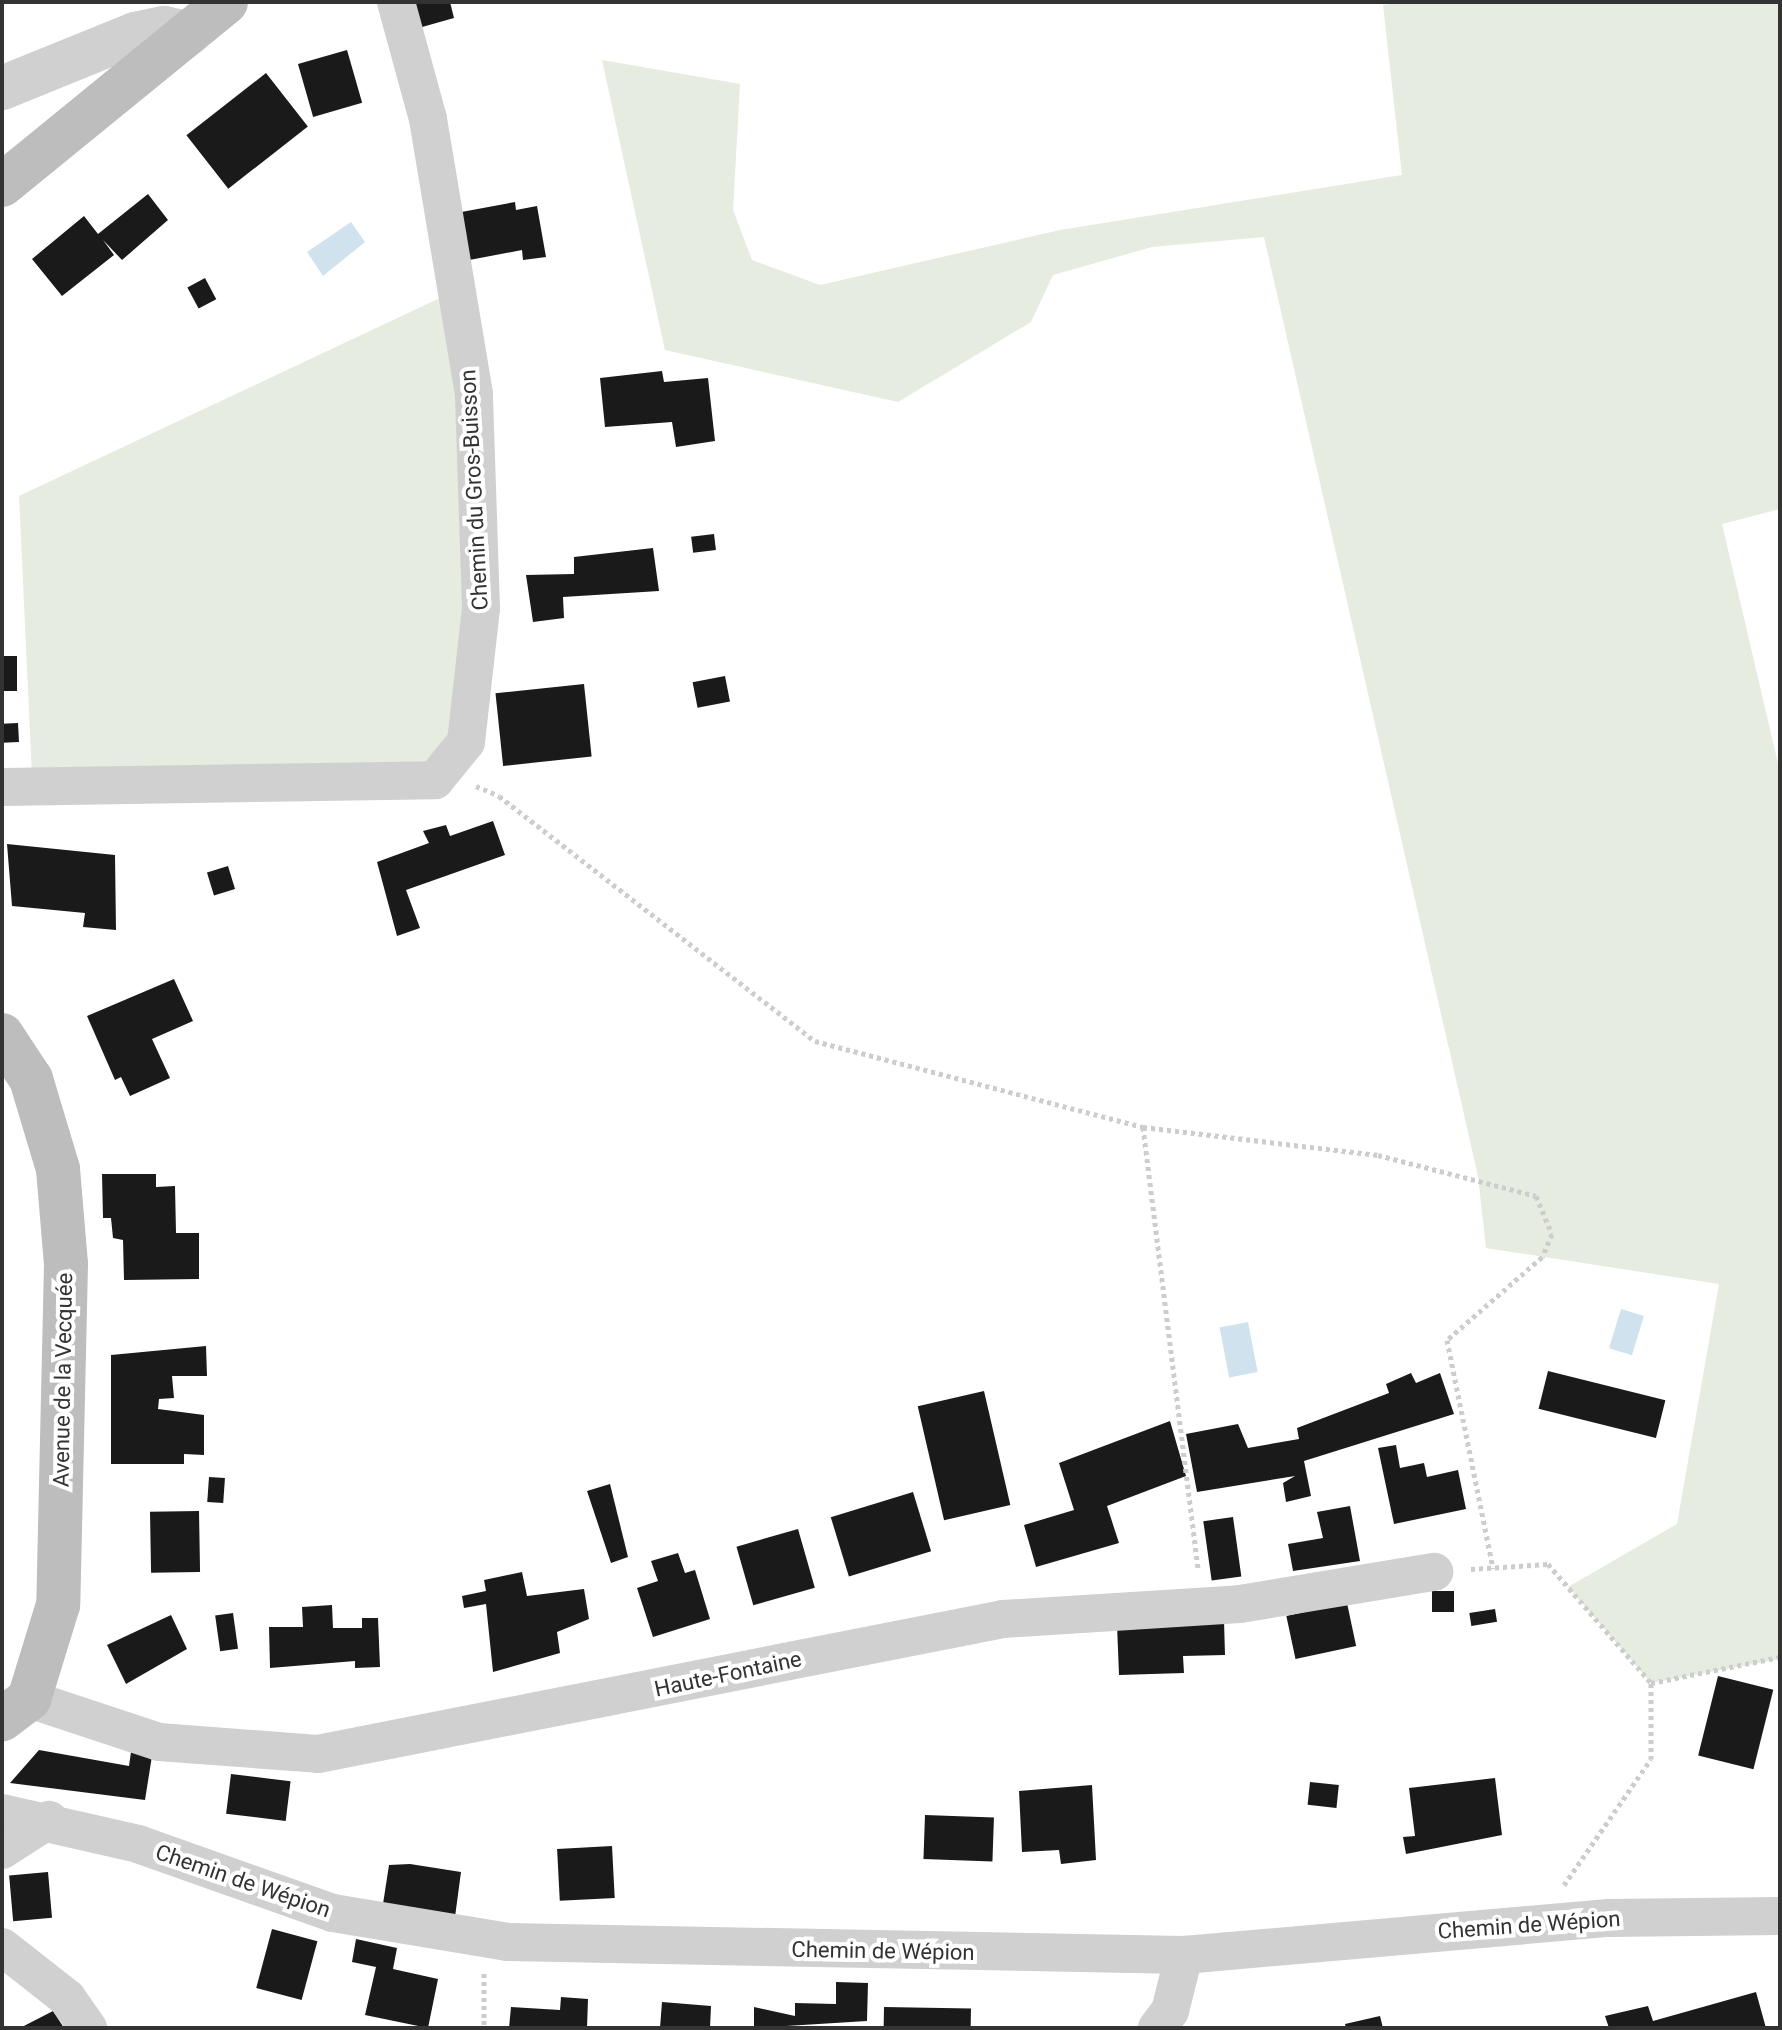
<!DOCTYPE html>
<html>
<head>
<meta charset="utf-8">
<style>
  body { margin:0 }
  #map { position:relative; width:1782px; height:2030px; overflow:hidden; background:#fff; font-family:Roboto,sans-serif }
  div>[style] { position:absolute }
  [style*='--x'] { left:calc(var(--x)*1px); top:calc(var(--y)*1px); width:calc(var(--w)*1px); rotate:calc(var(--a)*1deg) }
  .green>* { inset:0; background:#e6ecdf }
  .water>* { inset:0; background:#cfe2ee; transform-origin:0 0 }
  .building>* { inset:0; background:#1a1a1a; transform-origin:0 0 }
  .path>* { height:5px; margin-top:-2.5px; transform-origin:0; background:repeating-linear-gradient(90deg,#cdcdcd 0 4px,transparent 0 8px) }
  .minor>* { height:38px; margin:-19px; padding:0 19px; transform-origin:19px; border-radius:19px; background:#d0d0d0 }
  .tertiary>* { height:44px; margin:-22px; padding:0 22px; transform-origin:22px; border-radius:22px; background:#d0d0d0 }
  .secondary>* { height:44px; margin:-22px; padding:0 22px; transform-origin:22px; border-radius:22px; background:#bdbdbd }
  span { translate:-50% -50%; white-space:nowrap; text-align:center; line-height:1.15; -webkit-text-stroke:8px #fff; paint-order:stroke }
  .street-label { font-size:22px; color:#333 }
  .frame { position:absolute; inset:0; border:4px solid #333; pointer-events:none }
</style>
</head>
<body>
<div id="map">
  <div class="green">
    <div style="clip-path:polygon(1402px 2px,1780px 2px,1780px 509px,1722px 524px,1780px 772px,1780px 1659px,1651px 1683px,1568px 1587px,1677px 1524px,1719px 1284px,1486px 1248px,1478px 1176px,1264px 237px,1152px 247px,1053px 275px,1031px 322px,898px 402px,665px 350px,602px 60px,740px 84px,733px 210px,752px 260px,820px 285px,1060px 230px,1402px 175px,1383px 5px)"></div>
    <div style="clip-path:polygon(457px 290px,466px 742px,435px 780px,32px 775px,19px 496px)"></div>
  </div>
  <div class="water">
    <div style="clip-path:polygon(351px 222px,365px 242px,323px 276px,307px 252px)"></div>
    <div style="left:1621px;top:1309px;width:24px;height:41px;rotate:17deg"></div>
    <div style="left:1248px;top:1322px;width:51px;height:29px;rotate:79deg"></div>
  </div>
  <div class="building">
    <div style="clip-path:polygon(410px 2px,450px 2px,454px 18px,415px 29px)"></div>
    <div style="left:347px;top:50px;width:55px;height:51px;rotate:74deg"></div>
    <div style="left:266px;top:73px;width:68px;height:101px;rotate:52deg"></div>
    <div style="clip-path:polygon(148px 194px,168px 220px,122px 260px,103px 240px,114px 255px,62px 296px,32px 259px,84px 216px,98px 234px)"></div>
    <div style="clip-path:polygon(515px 202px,516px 210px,537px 206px,546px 257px,523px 260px,522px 250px,464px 261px,456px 213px)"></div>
    <div style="left:205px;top:278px;width:24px;height:20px;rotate:62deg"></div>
    <div style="clip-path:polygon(662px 371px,664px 382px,708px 378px,715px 441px,676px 447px,672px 422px,605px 427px,600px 378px)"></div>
    <div style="left:714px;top:534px;width:16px;height:23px;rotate:83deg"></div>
    <div style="clip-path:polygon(653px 548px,659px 591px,563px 597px,564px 618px,533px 622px,526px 575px,574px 574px,574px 557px)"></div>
    <div style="left:2px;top:656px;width:15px;height:35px"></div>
    <div style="left:725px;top:676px;width:26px;height:33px;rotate:79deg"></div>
    <div style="left:584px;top:684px;width:73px;height:89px;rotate:84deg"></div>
    <div style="left:18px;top:723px;width:19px;height:16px;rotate:87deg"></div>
    <div style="clip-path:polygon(493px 821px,505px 855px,406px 890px,420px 928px,397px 936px,377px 862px,429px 843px,423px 831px,446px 825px,450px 836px)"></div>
    <div style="clip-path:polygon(7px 844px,115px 855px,116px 930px,83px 927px,85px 913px,12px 906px)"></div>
    <div style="left:228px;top:866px;width:24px;height:22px;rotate:73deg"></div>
    <div style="clip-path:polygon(174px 979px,193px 1021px,152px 1039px,170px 1078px,130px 1096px,121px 1077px,115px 1080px,87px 1016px)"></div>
    <div style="clip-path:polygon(102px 1174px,156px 1174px,156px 1187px,175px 1186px,176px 1233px,199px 1233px,199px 1279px,124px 1280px,123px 1240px,113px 1238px,111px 1218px,103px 1218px)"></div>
    <div style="clip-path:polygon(206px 1346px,207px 1376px,172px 1376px,174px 1398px,159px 1399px,158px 1409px,204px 1415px,204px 1455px,184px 1454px,184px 1464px,111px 1464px,111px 1355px)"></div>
    <div style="left:1548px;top:1371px;width:121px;height:39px;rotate:14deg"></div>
    <div style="clip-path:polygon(1411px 1373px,1416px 1383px,1440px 1373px,1454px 1414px,1304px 1461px,1311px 1496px,1286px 1502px,1283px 1483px,1295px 1476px,1197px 1492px,1186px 1434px,1238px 1424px,1248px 1448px,1299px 1439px,1297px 1428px,1389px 1393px,1386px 1384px)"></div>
    <div style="left:984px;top:1391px;width:117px;height:68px;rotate:77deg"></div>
    <div style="clip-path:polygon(1170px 1421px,1186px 1476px,1107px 1506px,1119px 1543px,1036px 1567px,1024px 1525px,1074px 1510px,1059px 1463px)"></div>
    <div style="clip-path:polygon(1396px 1445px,1400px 1468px,1424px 1463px,1427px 1477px,1458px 1470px,1466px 1509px,1394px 1524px,1378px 1448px)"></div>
    <div style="left:209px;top:1477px;width:16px;height:25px;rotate:4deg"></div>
    <div style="clip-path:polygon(610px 1484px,628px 1557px,611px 1563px,587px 1491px)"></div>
    <div style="left:913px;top:1492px;width:62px;height:86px;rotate:73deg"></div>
    <div style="clip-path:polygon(1350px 1506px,1360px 1561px,1293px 1571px,1288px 1544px,1323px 1538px,1317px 1512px)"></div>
    <div style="left:199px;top:1511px;width:61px;height:49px;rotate:89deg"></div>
    <div style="left:1233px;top:1517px;width:60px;height:30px;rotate:82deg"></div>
    <div style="left:798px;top:1529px;width:61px;height:64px;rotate:74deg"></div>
    <div style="clip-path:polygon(678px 1553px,685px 1573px,695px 1570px,710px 1619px,653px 1637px,637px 1588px,658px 1581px,651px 1561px)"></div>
    <div style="clip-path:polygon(522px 1572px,527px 1596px,584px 1589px,589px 1619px,557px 1632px,560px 1653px,493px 1672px,486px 1604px,464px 1608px,462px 1596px,486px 1591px,484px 1580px)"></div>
    <div style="left:1432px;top:1591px;width:22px;height:21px"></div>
    <div style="left:1347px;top:1603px;width:44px;height:62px;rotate:78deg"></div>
    <div style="clip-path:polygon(332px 1605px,333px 1628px,362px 1628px,362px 1618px,378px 1618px,380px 1667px,355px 1668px,355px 1661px,270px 1668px,269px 1627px,303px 1627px,302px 1607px)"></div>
    <div style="left:1495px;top:1609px;width:13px;height:26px;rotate:81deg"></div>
    <div style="left:233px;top:1613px;width:36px;height:18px;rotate:82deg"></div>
    <div style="clip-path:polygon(171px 1615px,187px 1649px,126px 1684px,107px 1645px)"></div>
    <div style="clip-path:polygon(1224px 1620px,1225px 1655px,1183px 1656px,1184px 1673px,1119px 1675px,1117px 1625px)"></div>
    <div style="left:1718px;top:1676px;width:57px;height:82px;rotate:14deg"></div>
    <div style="clip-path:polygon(39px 1750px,129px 1766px,131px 1752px,152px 1756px,145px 1800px,10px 1783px)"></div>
    <div style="left:231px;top:1774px;width:60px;height:40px;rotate:7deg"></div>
    <div style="clip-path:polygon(1495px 1778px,1502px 1835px,1406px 1854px,1403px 1837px,1415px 1836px,1409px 1788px)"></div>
    <div style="left:1310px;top:1782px;width:29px;height:23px;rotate:6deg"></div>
    <div style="clip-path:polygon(1092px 1785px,1096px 1860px,1061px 1864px,1059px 1850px,1022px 1852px,1019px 1791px)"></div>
    <div style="left:925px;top:1815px;width:69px;height:44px;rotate:2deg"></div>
    <div style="left:612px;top:1846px;width:52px;height:55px;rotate:87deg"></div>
    <div style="clip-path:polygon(410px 1864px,461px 1872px,455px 1917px,383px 1904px,389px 1865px)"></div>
    <div style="left:48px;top:1872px;width:46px;height:39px;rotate:85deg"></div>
    <div style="left:272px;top:1929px;width:47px;height:61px;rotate:15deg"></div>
    <div style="clip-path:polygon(356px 1939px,397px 1948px,393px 1969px,438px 1979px,428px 2028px,365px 2015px,376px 1967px,352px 1962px)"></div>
    <div style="clip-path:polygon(836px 1982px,868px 1983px,867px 2021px,754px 2028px,754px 2007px,795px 2016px,795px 2003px,836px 2004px)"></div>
    <div style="clip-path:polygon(1756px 1992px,1766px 2028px,1609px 2028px,1605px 2016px,1648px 2006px,1653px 2021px)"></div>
    <div style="clip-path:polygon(561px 1997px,588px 1999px,587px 2028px,509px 2028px,511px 2007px,560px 2010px)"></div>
    <div style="clip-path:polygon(662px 2002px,711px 2006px,710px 2028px,660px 2028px)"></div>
    <div style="left:884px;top:2007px;width:87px;height:21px;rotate:1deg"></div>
    <div style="clip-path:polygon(53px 2011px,64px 2028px,20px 2028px)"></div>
    <div style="clip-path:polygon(1380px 2016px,1383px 2028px,1346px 2028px,1345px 2024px)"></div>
  </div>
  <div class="path">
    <div style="--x:476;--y:786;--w:25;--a:23"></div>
    <div style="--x:499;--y:796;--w:400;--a:37.8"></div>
    <div style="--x:815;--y:1041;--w:339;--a:14.7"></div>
    <div style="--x:1143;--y:1127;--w:446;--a:82.9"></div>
    <div style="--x:1143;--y:1127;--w:237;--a:6.8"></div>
    <div style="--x:1378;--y:1155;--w:163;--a:14.5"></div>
    <div style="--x:1536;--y:1196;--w:41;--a:67.2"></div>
    <div style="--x:1552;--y:1234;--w:25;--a:113"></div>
    <div style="--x:1542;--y:1257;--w:126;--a:138.9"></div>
    <div style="--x:1447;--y:1340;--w:233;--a:78.6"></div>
    <div style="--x:1471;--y:1569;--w:77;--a:-3.7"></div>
    <div style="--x:1548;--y:1564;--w:157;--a:49.1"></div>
    <div style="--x:1651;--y:1683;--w:132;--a:-11.4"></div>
    <div style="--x:1564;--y:1885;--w:153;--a:-55.4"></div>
    <div style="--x:1651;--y:1759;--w:76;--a:-90"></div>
    <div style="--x:484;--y:1973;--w:55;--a:90"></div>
  </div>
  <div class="minor">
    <div style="--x:2;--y:787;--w:433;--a:-0.9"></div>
    <div style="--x:435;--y:780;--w:49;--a:-50.8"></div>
    <div style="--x:466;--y:742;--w:135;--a:-83.6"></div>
    <div style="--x:481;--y:608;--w:214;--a:-91.9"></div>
    <div style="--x:474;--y:394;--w:279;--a:-99.5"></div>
    <div style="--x:428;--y:119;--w:121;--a:-105.3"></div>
    <div style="--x:29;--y:1699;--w:137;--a:18.3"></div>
    <div style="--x:159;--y:1742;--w:159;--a:4.3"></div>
    <div style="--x:318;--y:1754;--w:698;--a:-11.15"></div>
    <div style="--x:1003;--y:1619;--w:237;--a:-3.6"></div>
    <div style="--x:1240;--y:1604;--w:197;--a:-9.4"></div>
    <div style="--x:2;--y:1813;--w:139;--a:12.8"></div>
    <div style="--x:138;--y:1844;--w:207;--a:19.5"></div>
    <div style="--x:333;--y:1913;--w:177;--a:9.4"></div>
    <div style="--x:508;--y:1942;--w:676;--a:1.1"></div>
    <div style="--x:1184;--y:1955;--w:426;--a:-5"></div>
    <div style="--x:1608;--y:1918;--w:172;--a:-0.7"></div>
    <div style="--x:2;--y:1850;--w:56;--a:-32.6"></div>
    <div style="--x:2;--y:1947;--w:83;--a:38.1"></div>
    <div style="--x:67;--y:1998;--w:37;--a:55"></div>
    <div style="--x:1157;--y:2028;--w:21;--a:-53"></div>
    <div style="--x:1170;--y:2011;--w:58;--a:-76"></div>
  </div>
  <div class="tertiary">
    <div style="--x:2;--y:88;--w:144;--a:-22.1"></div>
    <div style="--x:135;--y:34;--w:30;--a:-12"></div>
    <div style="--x:164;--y:28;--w:25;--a:12"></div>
  </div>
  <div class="secondary">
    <div style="--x:2;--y:185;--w:289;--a:-39.2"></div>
    <div style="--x:2;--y:1035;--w:53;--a:56.6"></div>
    <div style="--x:31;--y:1079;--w:94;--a:73.3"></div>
    <div style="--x:58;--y:1169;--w:95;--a:85.2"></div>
    <div style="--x:66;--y:1264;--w:341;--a:91.3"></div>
    <div style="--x:58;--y:1605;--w:98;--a:107.1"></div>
    <div style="--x:29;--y:1699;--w:34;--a:143"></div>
  </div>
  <div class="street-label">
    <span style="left:474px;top:490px;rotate:-93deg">Chemin du Gros-Buisson</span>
    <span style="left:63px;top:1380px;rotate:-89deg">Avenue de la Vecquée</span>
    <span style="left:728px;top:1674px;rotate:-12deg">Haute-Fontaine</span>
    <span style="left:243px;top:1881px;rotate:19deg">Chemin de Wépion</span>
    <span style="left:1529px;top:1925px;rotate:-4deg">Chemin de Wépion</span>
    <span style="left:883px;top:1951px;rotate:1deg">Chemin de Wépion</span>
  </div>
  <div class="frame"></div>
</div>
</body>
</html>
